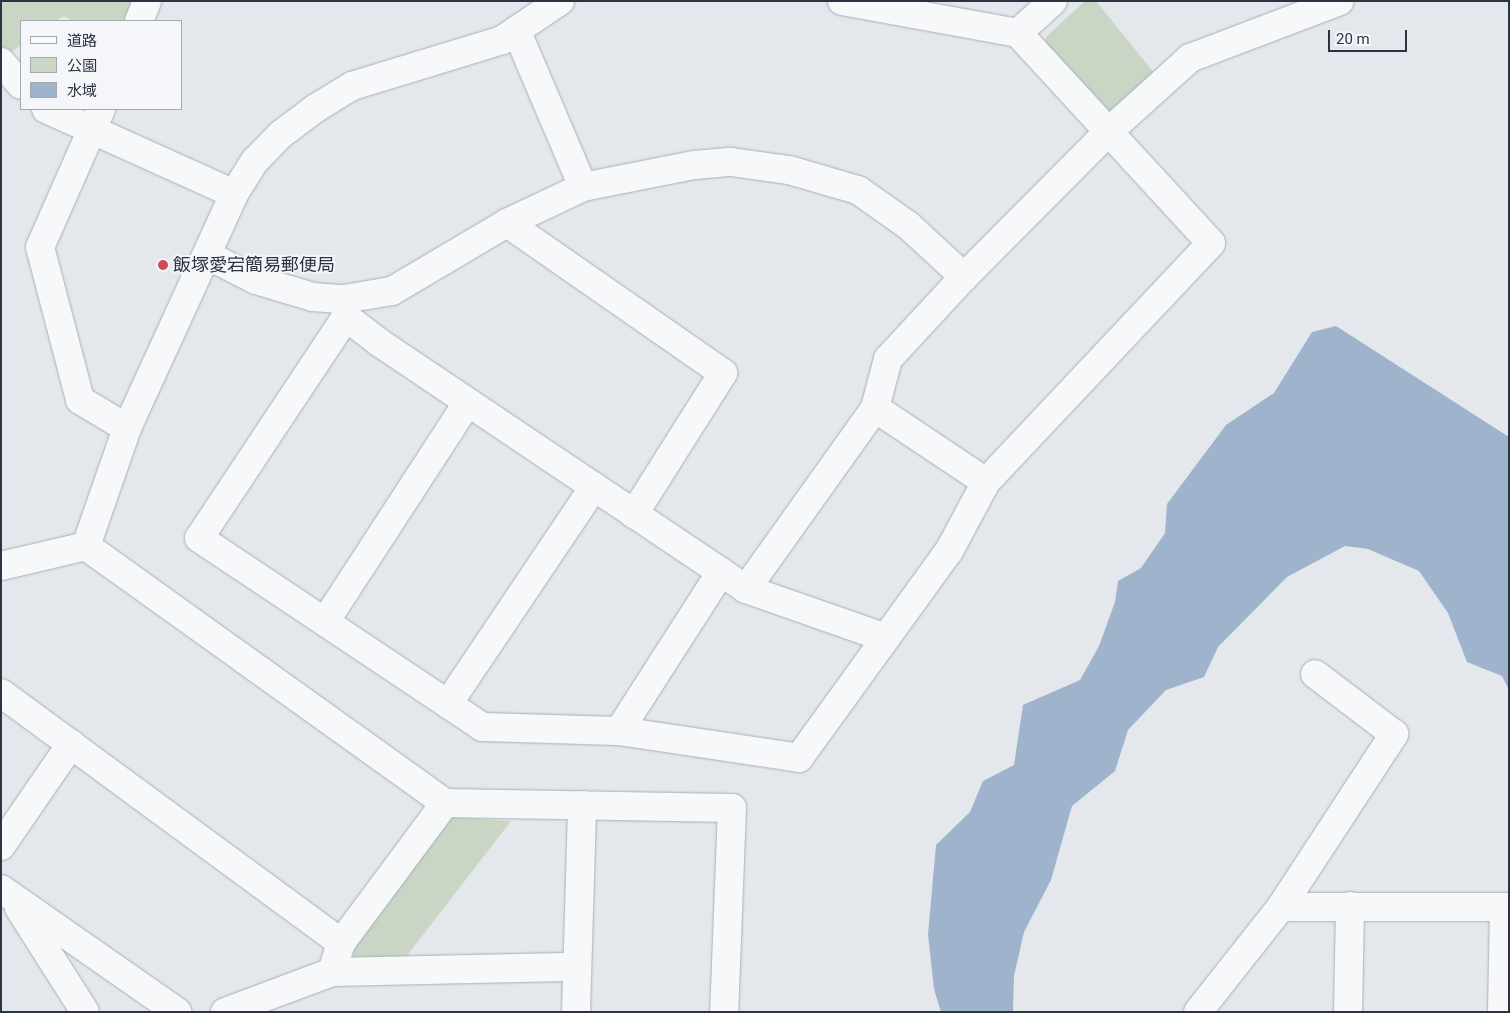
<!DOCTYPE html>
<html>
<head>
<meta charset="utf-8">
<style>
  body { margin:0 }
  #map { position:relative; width:1510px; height:1013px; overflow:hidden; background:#e4e7ec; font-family:Roboto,"Noto Sans JP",sans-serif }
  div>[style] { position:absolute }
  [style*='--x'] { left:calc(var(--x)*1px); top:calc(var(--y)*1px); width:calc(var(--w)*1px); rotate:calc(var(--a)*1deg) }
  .green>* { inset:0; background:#c9d6c5 }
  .water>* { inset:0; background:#9fb4cc }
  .roads { filter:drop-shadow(0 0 1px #a9aeb7) drop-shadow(0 0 1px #a9aeb7) }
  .street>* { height:28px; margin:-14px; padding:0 14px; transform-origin:14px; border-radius:14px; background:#f7f8fa }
  .dots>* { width:14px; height:14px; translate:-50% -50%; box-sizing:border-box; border:2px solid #f4f6f9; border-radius:50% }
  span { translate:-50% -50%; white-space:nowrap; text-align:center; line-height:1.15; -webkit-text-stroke:4px #f4f6f9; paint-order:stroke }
  .poi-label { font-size:18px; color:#2b3445 }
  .left { translate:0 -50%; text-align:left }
  .frame { position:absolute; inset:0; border:2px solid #2b3445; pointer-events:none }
  .legend { position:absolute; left:20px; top:20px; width:162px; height:90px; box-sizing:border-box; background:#f4f6f9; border:1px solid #a4a8b1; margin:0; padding:6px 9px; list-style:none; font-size:15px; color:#2b3445 }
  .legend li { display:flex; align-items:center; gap:10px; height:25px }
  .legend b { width:25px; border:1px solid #a4a8b1 }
  .scale { position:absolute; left:1328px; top:30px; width:79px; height:22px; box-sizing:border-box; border:2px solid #2b3445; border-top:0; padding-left:6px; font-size:15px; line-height:18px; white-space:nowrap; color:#2b3445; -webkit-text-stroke:4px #f4f6f9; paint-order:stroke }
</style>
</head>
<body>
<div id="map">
  <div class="green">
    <div style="clip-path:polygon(1px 1px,135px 1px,126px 21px,72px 21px,64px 16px,56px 21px,21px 21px,21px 45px,7px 55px,1px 45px)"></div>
    <div style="clip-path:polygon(1085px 1px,1096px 1px,1154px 73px,1112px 114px,1098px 113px,1045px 46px,1046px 37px)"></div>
    <div style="clip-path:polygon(448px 817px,511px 821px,402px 962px,357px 964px,352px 951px)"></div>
  </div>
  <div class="water">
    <div style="clip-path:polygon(1336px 326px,1509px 437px,1509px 690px,1502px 676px,1467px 662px,1448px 613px,1419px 571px,1368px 549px,1345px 546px,1287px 577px,1218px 647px,1204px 677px,1166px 690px,1128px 730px,1115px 771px,1072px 806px,1051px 880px,1024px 932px,1014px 976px,1013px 1012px,941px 1012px,934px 989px,928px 934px,936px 845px,970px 812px,983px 781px,1014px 765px,1023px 705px,1080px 680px,1099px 646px,1115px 602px,1118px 581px,1141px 568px,1165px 533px,1167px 504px,1226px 425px,1274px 393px,1312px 332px)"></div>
  </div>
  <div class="roads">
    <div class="street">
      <div style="--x:139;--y:21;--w:22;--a:-68"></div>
      <div style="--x:517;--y:32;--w:168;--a:66.9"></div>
      <div style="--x:1018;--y:33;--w:47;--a:-42.4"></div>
      <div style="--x:1;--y:62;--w:30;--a:49"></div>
      <div style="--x:46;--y:109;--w:206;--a:24.3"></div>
      <div style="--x:101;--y:109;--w:151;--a:113.8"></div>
      <div style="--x:40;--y:247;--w:158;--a:75.3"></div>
      <div style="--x:80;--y:400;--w:55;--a:30.8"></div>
      <div style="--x:507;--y:223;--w:263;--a:34.8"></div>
      <div style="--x:723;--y:373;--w:167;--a:122.3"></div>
      <div style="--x:207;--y:255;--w:55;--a:27"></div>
      <div style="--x:256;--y:280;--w:59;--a:16.6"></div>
      <div style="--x:313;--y:297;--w:31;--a:4"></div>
      <div style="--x:344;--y:299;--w:49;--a:-9.5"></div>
      <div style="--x:392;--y:291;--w:134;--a:-30.6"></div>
      <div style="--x:507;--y:223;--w:84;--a:-25.3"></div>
      <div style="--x:583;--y:187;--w:113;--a:-11.2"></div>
      <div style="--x:694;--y:165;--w:37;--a:-5"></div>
      <div style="--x:731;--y:162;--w:59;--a:7.9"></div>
      <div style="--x:789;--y:170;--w:72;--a:16.2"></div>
      <div style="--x:858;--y:190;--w:62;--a:35.2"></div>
      <div style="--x:909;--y:226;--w:75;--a:42.8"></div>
      <div style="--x:344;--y:299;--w:18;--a:84"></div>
      <div style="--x:346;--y:317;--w:43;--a:37.4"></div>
      <div style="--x:380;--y:343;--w:441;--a:33.9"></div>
      <div style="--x:746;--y:589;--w:222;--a:-54.5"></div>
      <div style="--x:875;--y:408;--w:51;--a:-75.1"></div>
      <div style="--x:888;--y:359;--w:112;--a:-47.2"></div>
      <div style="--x:964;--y:277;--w:203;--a:-45.2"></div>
      <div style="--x:1107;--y:133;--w:112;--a:-42.1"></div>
      <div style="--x:1190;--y:58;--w:160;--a:-20.8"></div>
      <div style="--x:346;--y:317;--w:265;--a:123.6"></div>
      <div style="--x:199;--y:538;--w:340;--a:33.7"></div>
      <div style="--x:482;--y:727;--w:137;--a:1.7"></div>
      <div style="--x:619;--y:731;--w:189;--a:-57.3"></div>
      <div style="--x:875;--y:408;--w:133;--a:33.7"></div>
      <div style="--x:86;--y:546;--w:125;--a:-70.8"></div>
      <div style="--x:127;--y:428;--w:257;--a:-65.4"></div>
      <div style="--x:234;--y:194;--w:39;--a:-58"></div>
      <div style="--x:255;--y:161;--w:36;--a:-46"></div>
      <div style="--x:280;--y:135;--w:45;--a:-36.9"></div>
      <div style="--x:316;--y:108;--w:42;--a:-31.4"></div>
      <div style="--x:352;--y:86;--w:157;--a:-17"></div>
      <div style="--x:502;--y:40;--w:70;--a:-33.9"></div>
      <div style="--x:1;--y:566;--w:87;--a:-13.2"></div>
      <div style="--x:86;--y:546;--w:442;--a:35.6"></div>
      <div style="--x:445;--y:803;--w:287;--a:1"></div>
      <div style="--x:732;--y:808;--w:204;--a:92.2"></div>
      <div style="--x:746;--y:589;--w:148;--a:19.3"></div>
      <div style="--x:325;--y:622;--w:262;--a:-57"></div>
      <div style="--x:1;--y:693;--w:422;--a:36.3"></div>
      <div style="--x:448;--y:704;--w:262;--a:-56.1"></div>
      <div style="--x:619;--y:731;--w:182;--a:8.5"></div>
      <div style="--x:799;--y:758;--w:256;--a:-54.1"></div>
      <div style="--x:949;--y:551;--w:78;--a:-61.8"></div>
      <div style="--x:986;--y:482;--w:328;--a:-46.7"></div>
      <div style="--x:1211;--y:243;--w:285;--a:-132.6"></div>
      <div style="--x:1018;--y:33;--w:179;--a:-169.7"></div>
      <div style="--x:1;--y:846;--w:124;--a:-55.5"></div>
      <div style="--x:1;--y:889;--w:215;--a:34.9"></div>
      <div style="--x:1281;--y:907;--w:207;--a:-56.8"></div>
      <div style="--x:1394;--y:734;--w:99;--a:-142.8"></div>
      <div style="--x:19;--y:908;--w:123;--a:57.6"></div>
      <div style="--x:332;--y:972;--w:245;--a:-1.2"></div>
      <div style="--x:225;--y:1012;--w:114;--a:-20.5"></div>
      <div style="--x:332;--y:972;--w:30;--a:-73"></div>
      <div style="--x:341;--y:943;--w:174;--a:-53.4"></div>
      <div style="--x:576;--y:1012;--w:207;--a:-88.3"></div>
      <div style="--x:1198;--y:1012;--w:134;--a:-51.7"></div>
      <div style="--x:1281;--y:907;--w:228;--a:0"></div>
      <div style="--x:1348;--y:1012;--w:106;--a:-88.9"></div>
      <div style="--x:1502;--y:1012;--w:105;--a:-88.9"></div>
    </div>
  </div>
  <div class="dots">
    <div style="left:163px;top:265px;background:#d1495b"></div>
  </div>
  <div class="poi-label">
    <span class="left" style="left:173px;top:265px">飯塚愛宕簡易郵便局</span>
  </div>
  <div class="frame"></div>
  <ul class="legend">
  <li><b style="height:6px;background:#f7f8fa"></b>道路</li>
  <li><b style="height:14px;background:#c9d6c5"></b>公園</li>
  <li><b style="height:14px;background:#9fb4cc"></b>水域</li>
  </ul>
  <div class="scale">20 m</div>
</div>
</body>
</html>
